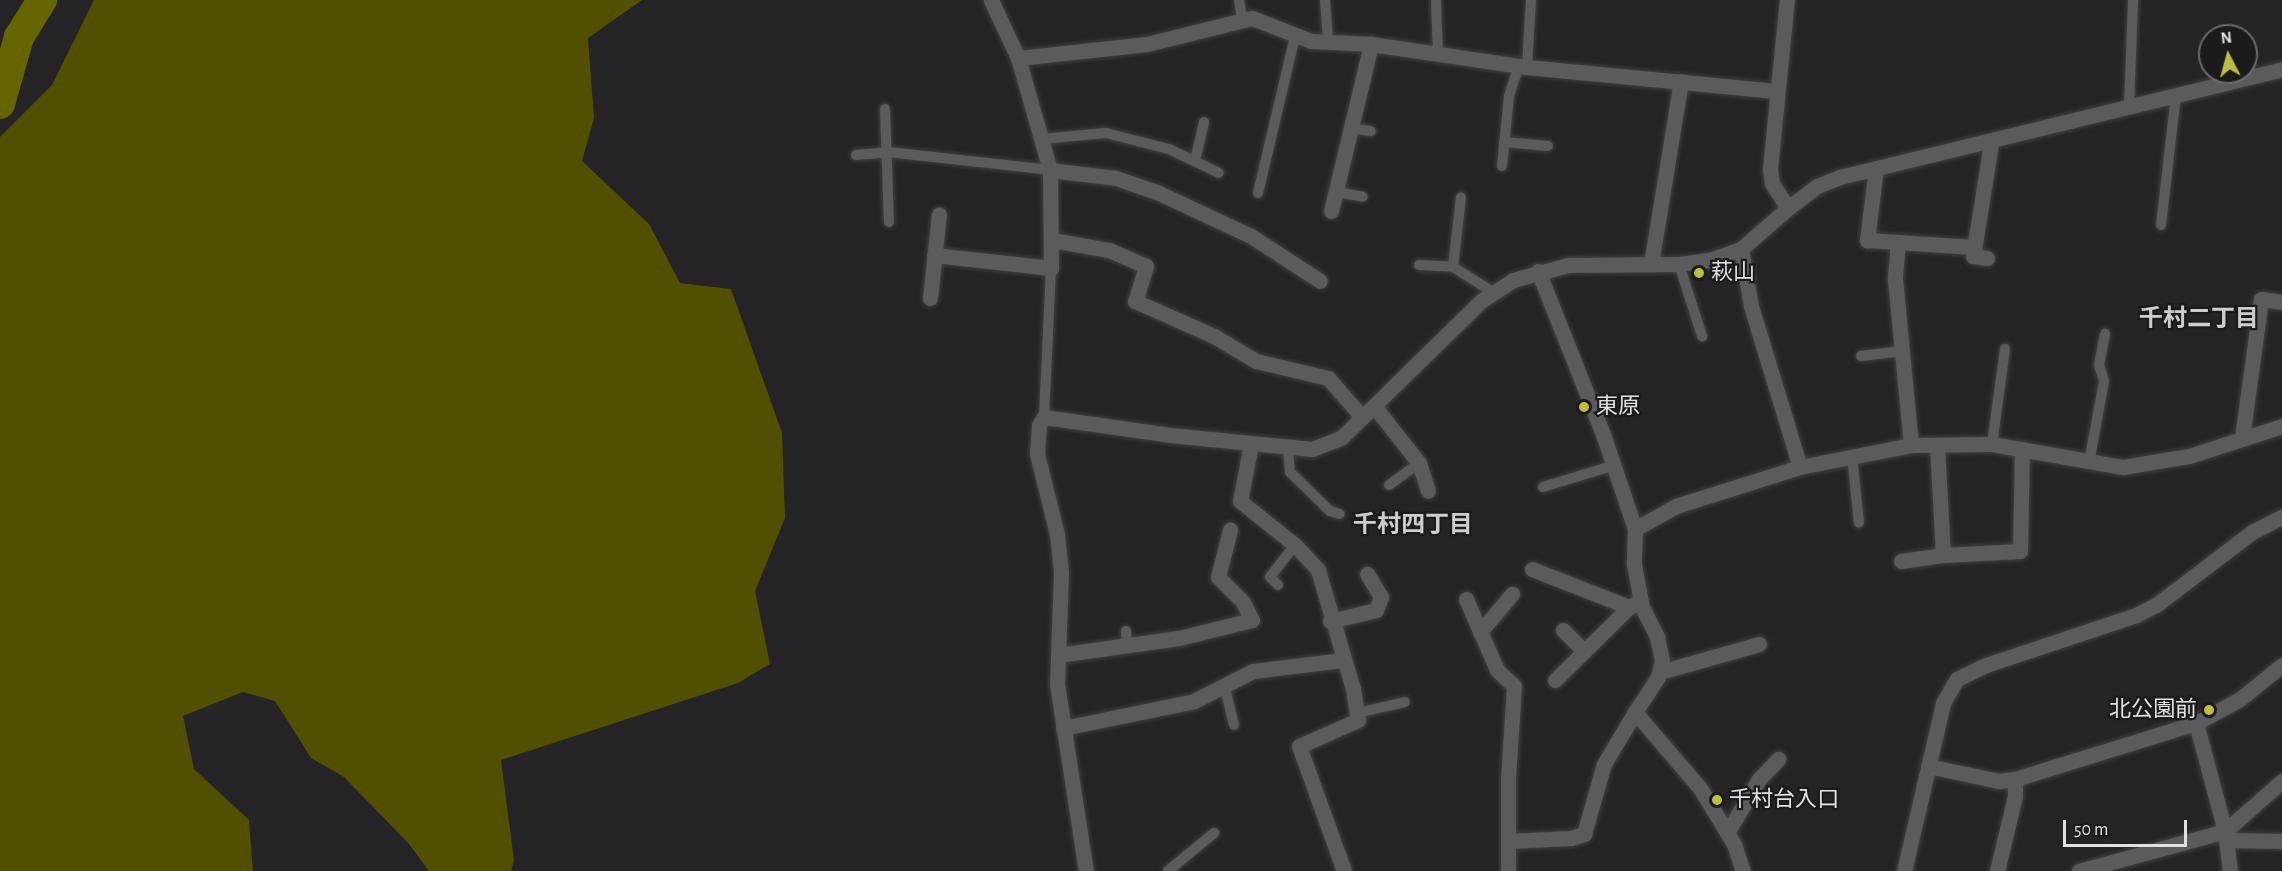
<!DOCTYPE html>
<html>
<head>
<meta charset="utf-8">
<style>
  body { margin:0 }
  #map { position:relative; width:2282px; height:871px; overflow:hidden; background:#252326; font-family:"Alegreya Sans","Noto Sans JP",sans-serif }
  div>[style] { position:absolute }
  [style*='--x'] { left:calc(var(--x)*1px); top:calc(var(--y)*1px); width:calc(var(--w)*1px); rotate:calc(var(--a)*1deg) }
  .green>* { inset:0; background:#505000 }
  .river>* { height:30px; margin:-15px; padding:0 15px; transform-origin:15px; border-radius:15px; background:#656500 }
  .roads { filter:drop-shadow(0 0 2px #414042) drop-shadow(0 0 2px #414042) }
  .service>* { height:10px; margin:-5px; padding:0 5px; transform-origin:5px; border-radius:5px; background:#5b5a5d }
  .minor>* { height:15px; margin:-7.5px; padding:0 7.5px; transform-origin:7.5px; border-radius:7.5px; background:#5b5a5d }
  .tertiary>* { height:15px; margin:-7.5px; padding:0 7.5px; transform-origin:7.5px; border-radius:7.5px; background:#5b5a5d }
  .dots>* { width:16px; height:16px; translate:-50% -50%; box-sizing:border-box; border:3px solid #1b1a1c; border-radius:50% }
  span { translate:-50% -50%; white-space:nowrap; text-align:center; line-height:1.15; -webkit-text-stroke:4.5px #1b1a1c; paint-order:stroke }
  .poi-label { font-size:22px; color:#e2e1e2 }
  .left { translate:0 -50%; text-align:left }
  .right { translate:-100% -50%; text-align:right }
  .neighbourhood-label { font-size:24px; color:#cdcccf; font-weight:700 }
  .north { position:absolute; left:2198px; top:24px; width:60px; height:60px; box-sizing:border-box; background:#1b1a1c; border:2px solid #6b6a6b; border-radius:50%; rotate:354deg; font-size:16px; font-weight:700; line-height:24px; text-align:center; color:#e2e1e2 }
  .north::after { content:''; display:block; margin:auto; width:21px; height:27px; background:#bdbf43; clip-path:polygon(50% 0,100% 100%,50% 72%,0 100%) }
  .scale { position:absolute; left:2063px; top:820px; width:124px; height:27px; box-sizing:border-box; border:3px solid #e2e1e2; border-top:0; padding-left:8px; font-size:18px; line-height:21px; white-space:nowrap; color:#e2e1e2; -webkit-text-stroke:4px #1b1a1c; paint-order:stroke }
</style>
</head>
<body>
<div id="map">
  <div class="green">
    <div style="clip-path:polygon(94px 0,642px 0,588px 38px,594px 118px,582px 161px,649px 224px,680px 283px,731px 289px,782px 433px,785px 518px,755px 591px,770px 664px,738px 683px,501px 760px,514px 860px,511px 871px,429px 871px,409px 844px,344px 777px,311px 758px,275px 701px,243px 692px,183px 716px,194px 769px,249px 820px,253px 871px,0 871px,0 137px,52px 85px)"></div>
  </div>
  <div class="river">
    <div style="--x:0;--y:104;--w:70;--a:-74.2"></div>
    <div style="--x:19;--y:37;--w:44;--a:-58.1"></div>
  </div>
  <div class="roads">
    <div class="service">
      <div style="--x:1239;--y:0;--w:20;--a:81"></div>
      <div style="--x:1325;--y:0;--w:40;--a:85.7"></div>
      <div style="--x:1436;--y:1;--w:52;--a:87.8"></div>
      <div style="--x:1527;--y:67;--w:67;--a:-86.6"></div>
      <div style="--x:2129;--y:106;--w:106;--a:-87.8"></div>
      <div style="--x:885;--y:109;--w:113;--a:88"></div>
      <div style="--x:1351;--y:128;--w:20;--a:9"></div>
      <div style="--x:1042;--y:139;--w:64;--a:-5.4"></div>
      <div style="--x:1106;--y:133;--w:65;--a:14.3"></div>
      <div style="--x:1169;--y:149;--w:55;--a:25.6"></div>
      <div style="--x:1504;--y:142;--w:44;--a:5.2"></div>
      <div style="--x:856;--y:155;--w:32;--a:-5"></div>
      <div style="--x:888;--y:152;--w:163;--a:6.3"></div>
      <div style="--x:1195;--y:161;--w:40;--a:-77"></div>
      <div style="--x:1502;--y:166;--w:70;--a:-84.3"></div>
      <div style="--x:1509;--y:96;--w:32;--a:-72"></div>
      <div style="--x:1336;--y:192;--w:27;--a:10"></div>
      <div style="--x:1258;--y:193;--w:160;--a:-76.7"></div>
      <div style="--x:2161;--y:225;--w:131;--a:-83.4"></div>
      <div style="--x:1679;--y:264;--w:76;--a:72.3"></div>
      <div style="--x:1419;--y:265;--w:34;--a:3"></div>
      <div style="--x:1453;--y:267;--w:47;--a:32"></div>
      <div style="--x:1453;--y:267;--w:70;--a:-83.5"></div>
      <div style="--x:1861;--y:356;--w:41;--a:-7"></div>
      <div style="--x:1044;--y:417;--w:149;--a:-87.3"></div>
      <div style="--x:1992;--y:444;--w:96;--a:-82.2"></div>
      <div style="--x:1288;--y:449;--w:23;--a:85"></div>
      <div style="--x:1290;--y:472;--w:56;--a:44.3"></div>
      <div style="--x:1330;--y:511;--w:10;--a:17"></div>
      <div style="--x:1852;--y:456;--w:67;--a:84"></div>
      <div style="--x:2089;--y:463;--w:83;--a:-79.6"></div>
      <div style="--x:2104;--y:381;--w:17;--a:-107"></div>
      <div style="--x:2099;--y:365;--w:32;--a:-79"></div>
      <div style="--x:1389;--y:485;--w:37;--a:-36"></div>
      <div style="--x:1543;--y:487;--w:72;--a:-16.9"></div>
      <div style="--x:1278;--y:585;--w:11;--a:-135"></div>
      <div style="--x:1270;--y:577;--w:41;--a:-52"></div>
      <div style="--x:1126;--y:631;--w:14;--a:86"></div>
      <div style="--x:1224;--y:684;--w:42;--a:76.3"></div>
      <div style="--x:1357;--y:713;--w:49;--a:-12.9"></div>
      <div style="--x:1168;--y:871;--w:60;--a:-39.6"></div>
    </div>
    <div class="minor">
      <div style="--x:1018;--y:58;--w:130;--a:-6.2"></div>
      <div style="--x:1147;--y:44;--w:108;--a:-13.9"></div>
      <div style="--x:1252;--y:18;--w:63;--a:21.3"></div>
      <div style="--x:1311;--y:41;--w:60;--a:2.9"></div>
      <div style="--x:1371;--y:44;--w:158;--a:8.4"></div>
      <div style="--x:1527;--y:67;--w:250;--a:5.5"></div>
      <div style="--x:1876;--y:168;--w:73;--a:97.1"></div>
      <div style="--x:1867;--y:240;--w:107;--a:3.7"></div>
      <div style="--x:1050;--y:170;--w:66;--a:6.9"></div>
      <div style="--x:1116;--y:178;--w:46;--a:19.2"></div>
      <div style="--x:1159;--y:193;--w:102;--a:25.1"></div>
      <div style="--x:1251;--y:236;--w:82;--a:33.1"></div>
      <div style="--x:1788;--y:208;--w:36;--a:-37"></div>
      <div style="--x:1817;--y:186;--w:25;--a:-21"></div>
      <div style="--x:1840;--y:177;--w:455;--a:-13.7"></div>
      <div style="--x:1331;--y:211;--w:172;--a:-76.5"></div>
      <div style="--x:1052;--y:240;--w:58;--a:10"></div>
      <div style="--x:1109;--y:250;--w:40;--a:23.4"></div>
      <div style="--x:1146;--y:266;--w:37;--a:107"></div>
      <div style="--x:1135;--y:301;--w:86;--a:23.9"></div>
      <div style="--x:1214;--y:336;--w:49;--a:30.8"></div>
      <div style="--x:1256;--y:361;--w:74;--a:13.3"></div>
      <div style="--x:1328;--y:378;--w:52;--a:48.9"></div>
      <div style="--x:1898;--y:242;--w:37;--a:95"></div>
      <div style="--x:1895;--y:279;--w:167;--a:84.5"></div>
      <div style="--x:1741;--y:249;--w:58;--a:80"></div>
      <div style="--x:1751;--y:306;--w:168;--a:73.1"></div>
      <div style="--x:934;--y:255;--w:118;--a:6.3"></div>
      <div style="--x:1051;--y:268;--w:98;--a:-90.6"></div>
      <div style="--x:1050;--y:170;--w:116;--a:-105.9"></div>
      <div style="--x:1018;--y:58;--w:64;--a:-115"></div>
      <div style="--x:1987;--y:258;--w:14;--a:-172"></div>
      <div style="--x:1973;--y:256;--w:114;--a:-80.9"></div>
      <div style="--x:1651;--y:264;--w:185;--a:-80.7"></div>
      <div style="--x:930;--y:298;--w:84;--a:-83.9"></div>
      <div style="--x:1374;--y:406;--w:73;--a:51.7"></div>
      <div style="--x:1419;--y:463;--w:29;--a:72"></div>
      <div style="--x:1044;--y:417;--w:9;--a:122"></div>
      <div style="--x:1039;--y:425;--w:29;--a:94"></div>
      <div style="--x:1037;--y:454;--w:82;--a:76"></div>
      <div style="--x:1057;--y:534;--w:38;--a:84"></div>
      <div style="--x:1061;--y:572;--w:112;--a:92"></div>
      <div style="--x:1057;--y:684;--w:189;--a:81.2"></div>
      <div style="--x:2242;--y:438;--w:140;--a:-82.2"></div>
      <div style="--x:2261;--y:299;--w:21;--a:8"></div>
      <div style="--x:1251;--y:444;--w:58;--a:100.9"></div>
      <div style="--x:1240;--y:501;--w:70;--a:38.7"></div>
      <div style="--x:1295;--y:545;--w:34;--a:47"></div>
      <div style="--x:1318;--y:570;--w:124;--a:73.6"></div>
      <div style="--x:1353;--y:689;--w:31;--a:81"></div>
      <div style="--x:1358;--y:720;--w:64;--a:156.2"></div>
      <div style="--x:1299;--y:746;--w:133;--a:70.2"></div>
      <div style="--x:1937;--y:445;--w:110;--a:86.9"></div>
      <div style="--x:1943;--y:555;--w:77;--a:-3"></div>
      <div style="--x:2020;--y:551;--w:102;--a:-88.9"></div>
      <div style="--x:1635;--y:529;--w:47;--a:-29.3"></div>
      <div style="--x:1676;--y:506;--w:130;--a:-17.5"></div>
      <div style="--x:1800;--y:467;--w:113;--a:-11.2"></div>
      <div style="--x:1911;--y:445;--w:81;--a:-0.7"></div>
      <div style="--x:1992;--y:444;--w:133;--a:10"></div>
      <div style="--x:2123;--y:467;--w:67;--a:-9.5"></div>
      <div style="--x:2189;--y:456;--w:98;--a:-17.9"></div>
      <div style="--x:1901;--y:561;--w:42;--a:-8.1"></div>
      <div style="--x:1532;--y:569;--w:104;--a:21.4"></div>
      <div style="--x:1466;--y:599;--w:77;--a:66.4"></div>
      <div style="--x:1497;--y:670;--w:23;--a:43"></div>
      <div style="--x:1514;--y:686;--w:93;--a:93.7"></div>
      <div style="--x:1508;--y:779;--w:92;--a:90"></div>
      <div style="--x:1330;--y:621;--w:47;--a:-13.4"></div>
      <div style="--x:1376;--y:610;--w:14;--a:-69"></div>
      <div style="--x:1381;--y:597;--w:27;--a:-121"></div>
      <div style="--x:1563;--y:630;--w:30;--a:45"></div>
      <div style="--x:1480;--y:632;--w:50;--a:-49.9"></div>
      <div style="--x:1058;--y:655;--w:122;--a:-8"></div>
      <div style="--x:1179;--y:638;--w:75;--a:-13.9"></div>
      <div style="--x:1252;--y:620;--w:20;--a:-117"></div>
      <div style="--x:1243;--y:602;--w:35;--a:-135"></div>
      <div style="--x:1218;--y:577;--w:49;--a:-75.7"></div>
      <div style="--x:1660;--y:672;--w:103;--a:-15.8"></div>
      <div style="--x:1555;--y:680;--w:104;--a:-44.6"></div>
      <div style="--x:1629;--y:607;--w:13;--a:-27"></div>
      <div style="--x:2196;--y:723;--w:112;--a:75"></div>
      <div style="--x:2225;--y:831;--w:40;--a:82.9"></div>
      <div style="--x:1063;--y:728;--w:134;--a:-11.6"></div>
      <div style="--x:1194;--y:701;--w:66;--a:-27"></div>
      <div style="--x:1253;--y:671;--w:91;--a:-7"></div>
      <div style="--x:1727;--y:833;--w:63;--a:-59.3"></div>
      <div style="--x:1759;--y:779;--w:28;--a:-46"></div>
      <div style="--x:2227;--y:840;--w:55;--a:1"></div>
      <div style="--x:1508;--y:841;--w:63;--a:-2.7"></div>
      <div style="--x:1571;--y:838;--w:14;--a:-17"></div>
      <div style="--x:1584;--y:834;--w:73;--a:-74.1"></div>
      <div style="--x:1604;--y:764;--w:61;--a:-59.2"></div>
      <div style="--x:1997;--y:871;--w:77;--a:-76.5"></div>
      <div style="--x:2015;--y:796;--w:17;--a:-90"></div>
      <div style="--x:2079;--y:871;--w:151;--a:-15.3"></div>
      <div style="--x:2225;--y:831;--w:76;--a:-41.3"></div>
    </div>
    <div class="tertiary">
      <div style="--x:1538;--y:271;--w:175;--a:68.3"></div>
      <div style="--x:1603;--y:434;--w:100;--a:71.4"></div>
      <div style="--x:1635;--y:529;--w:35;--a:92"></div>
      <div style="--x:1634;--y:564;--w:44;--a:79.5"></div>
      <div style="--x:1642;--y:607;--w:34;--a:63"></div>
      <div style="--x:1657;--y:637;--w:24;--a:78"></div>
      <div style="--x:1662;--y:660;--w:17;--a:103"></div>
      <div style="--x:1658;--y:677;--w:42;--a:123.3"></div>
      <div style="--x:1635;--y:712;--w:100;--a:49.5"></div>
      <div style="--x:1700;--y:788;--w:66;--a:58.7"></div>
      <div style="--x:1734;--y:844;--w:28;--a:72"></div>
      <div style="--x:1044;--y:417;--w:127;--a:8.1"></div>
      <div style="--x:1170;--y:435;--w:143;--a:5.6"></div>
      <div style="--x:1312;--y:449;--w:31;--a:-21"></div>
      <div style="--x:1341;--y:438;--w:196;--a:-44.4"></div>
      <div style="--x:1481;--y:301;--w:38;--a:-33"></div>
      <div style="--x:1513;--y:280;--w:57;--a:-15.3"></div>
      <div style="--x:1568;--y:265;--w:111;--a:-0.5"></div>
      <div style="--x:1679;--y:264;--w:30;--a:-8"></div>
      <div style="--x:1709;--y:260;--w:34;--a:-19"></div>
      <div style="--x:1741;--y:249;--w:62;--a:-41.1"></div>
      <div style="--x:1788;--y:208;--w:30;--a:-123"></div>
      <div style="--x:1772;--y:183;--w:14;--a:-98"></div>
      <div style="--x:1770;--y:169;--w:170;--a:-84.3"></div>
      <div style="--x:1928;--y:766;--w:73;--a:11.9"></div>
      <div style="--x:1999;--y:781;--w:16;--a:-7"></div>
      <div style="--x:2015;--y:779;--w:189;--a:-17.2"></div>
      <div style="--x:2196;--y:723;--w:50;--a:-28.6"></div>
      <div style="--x:2240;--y:699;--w:54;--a:-39"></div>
      <div style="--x:1904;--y:871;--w:172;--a:-76.9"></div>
      <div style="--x:1943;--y:703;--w:28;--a:-60"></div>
      <div style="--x:1957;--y:679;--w:32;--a:-26"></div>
      <div style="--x:1986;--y:665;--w:158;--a:-18.4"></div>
      <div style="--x:2136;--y:615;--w:22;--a:-27"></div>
      <div style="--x:2156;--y:605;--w:121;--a:-37.2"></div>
      <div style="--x:2252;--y:532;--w:34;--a:-27"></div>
    </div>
  </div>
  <div class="dots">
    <div style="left:1699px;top:273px;background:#bdbf43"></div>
    <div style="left:1584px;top:407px;background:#bdbf43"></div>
    <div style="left:2209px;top:710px;background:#bdbf43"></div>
    <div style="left:1717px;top:800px;background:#bdbf43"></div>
  </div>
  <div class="poi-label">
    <span class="left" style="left:1711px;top:273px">萩山</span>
    <span class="left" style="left:1596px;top:407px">東原</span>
    <span class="right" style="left:2197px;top:710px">北公園前</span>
    <span class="left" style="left:1729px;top:800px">千村台入口</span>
  </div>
  <div class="neighbourhood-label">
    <span style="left:2199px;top:320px">千村二丁目</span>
    <span style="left:1413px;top:526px">千村四丁目</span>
  </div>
  <div class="north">N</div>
  <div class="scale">50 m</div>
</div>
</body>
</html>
